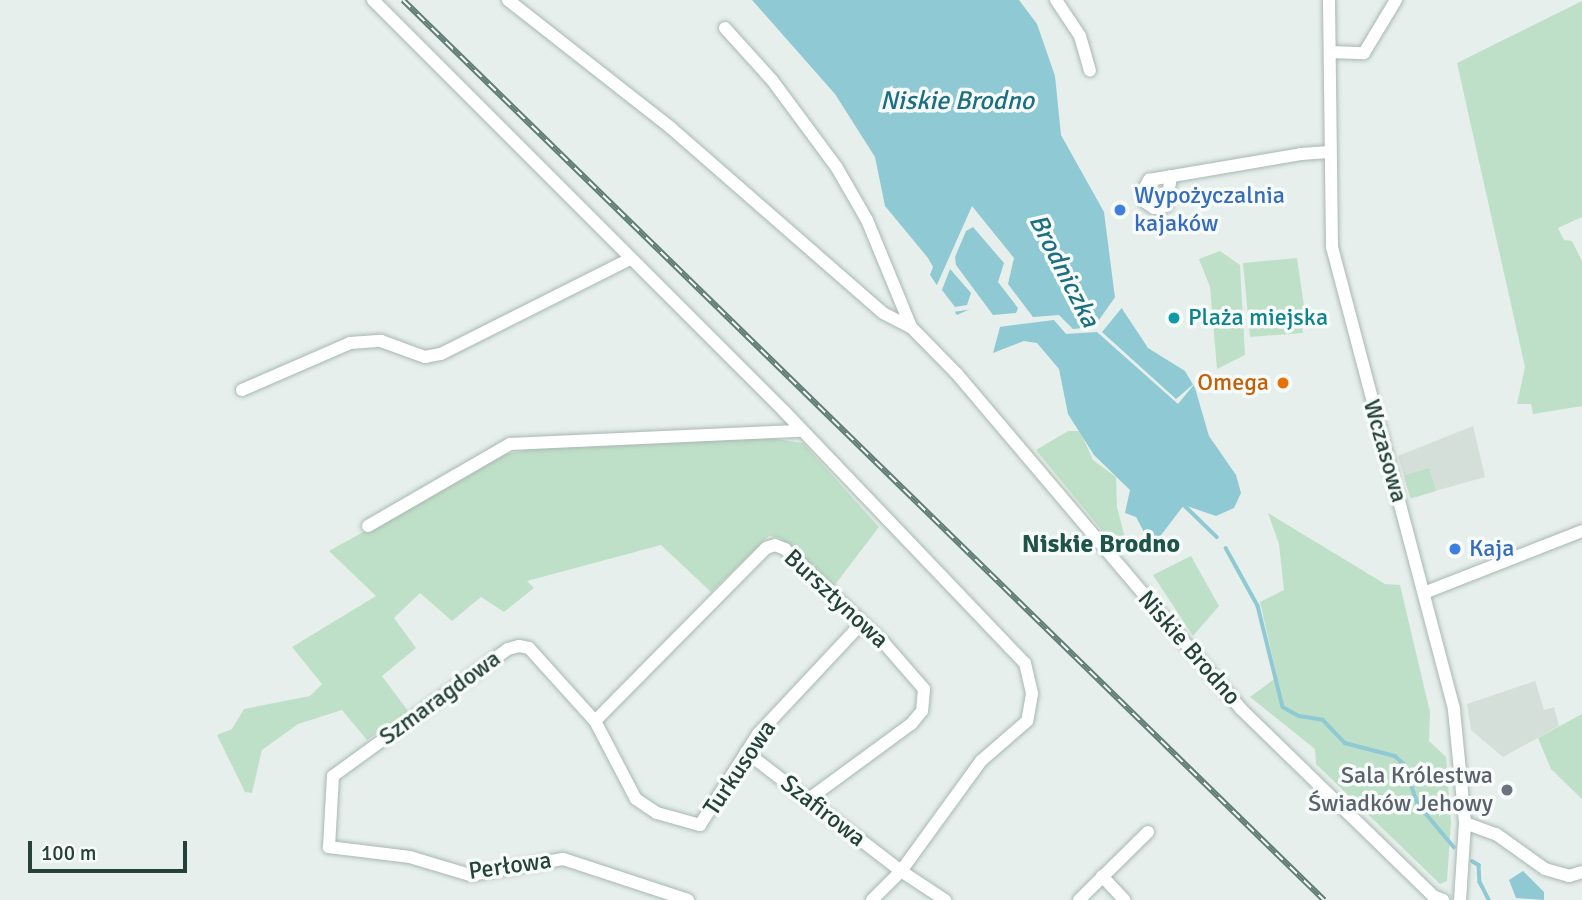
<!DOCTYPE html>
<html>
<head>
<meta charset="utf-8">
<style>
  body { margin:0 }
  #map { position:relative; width:1582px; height:900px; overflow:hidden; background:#e6efeb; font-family:Signika,sans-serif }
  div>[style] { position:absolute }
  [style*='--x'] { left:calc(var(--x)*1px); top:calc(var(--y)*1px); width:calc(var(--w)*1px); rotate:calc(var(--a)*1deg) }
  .built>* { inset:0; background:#d4dfda }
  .green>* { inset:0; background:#bfe0c8; transform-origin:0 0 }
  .water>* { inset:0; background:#8ec9d4 }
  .pier>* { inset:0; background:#e6efeb }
  .stream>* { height:3.5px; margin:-1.75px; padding:0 1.75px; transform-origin:1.75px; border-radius:1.75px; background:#8ec9d4 }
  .roads { filter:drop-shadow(0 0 2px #a8b8b2) drop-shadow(0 0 2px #a8b8b2) }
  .minor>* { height:12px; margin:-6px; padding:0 6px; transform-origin:6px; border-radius:6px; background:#fff }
  .rail>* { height:6px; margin-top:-3px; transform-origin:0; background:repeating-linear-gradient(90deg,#f7fbf9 0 10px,#5f7d75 0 20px); box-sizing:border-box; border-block:2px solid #5f7d75 }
  .dots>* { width:19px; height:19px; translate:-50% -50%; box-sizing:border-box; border:4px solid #f7fbf9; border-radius:50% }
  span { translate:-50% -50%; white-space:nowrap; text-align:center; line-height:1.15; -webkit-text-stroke:7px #f7fbf9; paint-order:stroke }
  .shop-label { font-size:24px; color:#366cbe }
  .left { translate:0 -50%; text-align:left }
  .culture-label { font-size:24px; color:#0d838f }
  .food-label { font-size:24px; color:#c56008 }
  .right { translate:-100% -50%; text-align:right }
  .street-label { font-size:24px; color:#24423a }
  .worship-label { font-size:24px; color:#5b616d }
  .water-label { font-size:26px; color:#1c6f80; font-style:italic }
  .neighbourhood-label { font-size:26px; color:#1f5548; font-weight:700 }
  .scale { position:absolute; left:28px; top:841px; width:159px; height:32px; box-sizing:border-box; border:4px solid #24423a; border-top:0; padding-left:9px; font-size:21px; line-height:24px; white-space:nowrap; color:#24423a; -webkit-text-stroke:5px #f7fbf9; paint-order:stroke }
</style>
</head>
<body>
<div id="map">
  <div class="built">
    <div style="clip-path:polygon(1473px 426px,1485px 477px,1410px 498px,1398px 456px)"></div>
    <div style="clip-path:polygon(1535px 681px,1544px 710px,1554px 707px,1559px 726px,1503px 757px,1471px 730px,1467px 704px)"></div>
  </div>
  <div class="green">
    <div style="clip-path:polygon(1582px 1px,1582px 217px,1558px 228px,1564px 240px,1572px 241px,1582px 261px,1582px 406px,1533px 414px,1531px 404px,1517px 404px,1525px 367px,1457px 63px)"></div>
    <div style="clip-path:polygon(1220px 251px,1240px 265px,1245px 355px,1217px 369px,1210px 287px,1199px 259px)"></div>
    <div style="clip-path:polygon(1297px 258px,1306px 320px,1294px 321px,1295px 328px,1302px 326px,1303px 333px,1250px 337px,1243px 263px)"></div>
    <div style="clip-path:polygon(1068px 431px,1080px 431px,1093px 460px,1116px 477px,1117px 507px,1125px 538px,1114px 545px,1036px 450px)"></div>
    <div style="clip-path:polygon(763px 437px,803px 443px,879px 527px,834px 586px,780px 538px,769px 536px,711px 592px,661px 545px,527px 581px,534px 588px,504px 612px,481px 597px,452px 621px,420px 593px,394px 618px,416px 648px,382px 676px,408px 711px,367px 740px,342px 710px,298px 724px,262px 750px,252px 793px,245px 792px,217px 735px,232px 729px,244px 709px,310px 696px,322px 684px,292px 647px,376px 596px,329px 551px,501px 455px,542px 447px)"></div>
    <div style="left:1429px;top:468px;width:24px;height:26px;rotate:73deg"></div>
    <div style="clip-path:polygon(1268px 513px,1385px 584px,1400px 585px,1430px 712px,1429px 741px,1446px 757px,1451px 822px,1447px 881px,1440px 884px,1316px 764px,1315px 749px,1250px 697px,1277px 677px,1260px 602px,1284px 590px,1279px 544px)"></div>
    <div style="clip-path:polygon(1191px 556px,1219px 606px,1193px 636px,1153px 575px)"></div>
    <div style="clip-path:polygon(1582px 714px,1582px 799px,1551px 769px,1538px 738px)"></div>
  </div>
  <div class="water">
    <div style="clip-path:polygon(752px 0,1019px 0,1037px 24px,1055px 76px,1061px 135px,1104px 212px,1115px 298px,1148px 348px,1185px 371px,1195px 388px,1209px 436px,1236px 475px,1241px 493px,1234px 508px,1216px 516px,1184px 505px,1152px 547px,1136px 517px,1125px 513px,1130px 490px,1094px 455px,1068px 414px,1059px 369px,1037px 343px,1024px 341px,993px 353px,1000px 327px,981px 304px,957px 315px,930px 275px,933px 267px,928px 258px,885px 206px,875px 157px,835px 94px)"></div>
    <div style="clip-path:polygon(1523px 871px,1544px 892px,1544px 900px,1516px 898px,1509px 880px)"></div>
  </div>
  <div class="pier">
    <div style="clip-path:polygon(evenodd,972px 206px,1014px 258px,1008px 284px,1033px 317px,1059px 315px,1073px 329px,1094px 327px,1118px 293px,1125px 304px,1102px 332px,1176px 399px,1196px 382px,1178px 404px,1097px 332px,1066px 334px,1054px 320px,999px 327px,980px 308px,953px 312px,936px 287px,972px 206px,973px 227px,1004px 263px,998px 282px,1018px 308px,1016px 313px,993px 315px,956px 265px,955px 257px,966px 231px,973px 227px,972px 206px,950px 269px,971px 293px,967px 305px,955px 307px,942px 290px,950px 269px)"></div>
  </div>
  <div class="stream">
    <div style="--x:1181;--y:502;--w:50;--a:44.2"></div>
    <div style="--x:1226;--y:548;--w:66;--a:61.1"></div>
    <div style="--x:1258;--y:606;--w:104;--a:76.1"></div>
    <div style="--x:1283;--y:707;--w:18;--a:29"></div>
    <div style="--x:1299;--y:716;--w:24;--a:9"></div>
    <div style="--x:1323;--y:720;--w:32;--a:46"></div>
    <div style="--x:1345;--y:743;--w:52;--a:14.6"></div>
    <div style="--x:1395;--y:756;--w:12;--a:42"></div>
    <div style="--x:1404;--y:764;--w:42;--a:70.7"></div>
    <div style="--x:1418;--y:804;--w:56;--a:50.1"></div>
    <div style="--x:1472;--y:861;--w:8;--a:30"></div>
    <div style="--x:1479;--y:865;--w:17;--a:87"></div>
    <div style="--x:1480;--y:882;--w:20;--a:63"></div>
  </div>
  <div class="roads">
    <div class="minor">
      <div style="--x:373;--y:0;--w:580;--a:45"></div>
      <div style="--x:783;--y:410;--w:350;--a:46.3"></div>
      <div style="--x:1025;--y:663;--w:32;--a:77"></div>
      <div style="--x:1032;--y:694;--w:27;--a:100"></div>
      <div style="--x:1027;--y:721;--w:61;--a:139"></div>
      <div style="--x:981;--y:761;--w:136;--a:126"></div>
      <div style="--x:901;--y:871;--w:41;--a:135"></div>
      <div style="--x:508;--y:0;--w:207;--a:38.1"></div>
      <div style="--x:671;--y:128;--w:281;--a:41.1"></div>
      <div style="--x:883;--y:313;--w:31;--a:27"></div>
      <div style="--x:1056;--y:0;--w:43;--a:56.3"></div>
      <div style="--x:1080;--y:36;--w:36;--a:74"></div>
      <div style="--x:1329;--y:0;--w:247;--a:89.3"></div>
      <div style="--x:1332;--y:247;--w:479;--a:75.2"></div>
      <div style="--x:1454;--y:710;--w:114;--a:84.4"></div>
      <div style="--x:1465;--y:823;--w:77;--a:93.7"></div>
      <div style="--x:725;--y:28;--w:70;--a:47.9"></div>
      <div style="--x:772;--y:80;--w:109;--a:53.5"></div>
      <div style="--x:837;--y:168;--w:60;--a:60"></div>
      <div style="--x:867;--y:220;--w:116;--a:67.6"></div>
      <div style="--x:911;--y:327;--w:66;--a:45.6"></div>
      <div style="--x:957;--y:374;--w:439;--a:49.7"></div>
      <div style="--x:1241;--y:709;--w:268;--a:44.2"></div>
      <div style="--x:1433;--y:896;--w:11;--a:22"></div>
      <div style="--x:1330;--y:52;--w:34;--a:2"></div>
      <div style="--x:1364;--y:53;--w:62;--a:-58.9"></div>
      <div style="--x:1171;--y:176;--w:30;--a:99"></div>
      <div style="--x:1166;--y:206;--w:12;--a:171"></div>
      <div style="--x:1154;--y:208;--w:11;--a:-146"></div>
      <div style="--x:1145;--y:202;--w:11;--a:-100"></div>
      <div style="--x:1143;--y:191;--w:13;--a:-61"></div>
      <div style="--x:1149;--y:180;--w:154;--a:-9.7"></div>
      <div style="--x:1301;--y:154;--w:28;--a:-4"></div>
      <div style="--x:242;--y:390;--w:118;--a:-23.5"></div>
      <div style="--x:350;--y:343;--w:31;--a:-4"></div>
      <div style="--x:381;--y:341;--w:47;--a:20"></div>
      <div style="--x:425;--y:357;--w:16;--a:-11"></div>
      <div style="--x:441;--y:354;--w:212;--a:-26.7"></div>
      <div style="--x:368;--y:526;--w:164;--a:-30"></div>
      <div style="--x:510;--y:444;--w:291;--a:-2.6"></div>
      <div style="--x:1424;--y:593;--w:170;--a:-21.4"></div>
      <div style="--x:595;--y:721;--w:243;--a:-45.3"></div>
      <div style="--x:766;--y:548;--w:9;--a:-18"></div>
      <div style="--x:775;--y:545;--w:11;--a:22"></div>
      <div style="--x:785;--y:549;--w:137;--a:43.5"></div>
      <div style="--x:884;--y:643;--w:61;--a:49"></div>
      <div style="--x:924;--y:689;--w:22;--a:95"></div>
      <div style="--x:922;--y:711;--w:17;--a:130"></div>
      <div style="--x:911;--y:724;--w:127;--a:143.7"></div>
      <div style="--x:746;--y:752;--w:195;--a:37.5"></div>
      <div style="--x:901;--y:871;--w:53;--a:33.4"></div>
      <div style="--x:1465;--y:823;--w:33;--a:20"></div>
      <div style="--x:1496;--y:834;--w:60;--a:35.5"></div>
      <div style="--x:1545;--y:869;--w:25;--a:16"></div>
      <div style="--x:1569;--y:876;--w:14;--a:-17"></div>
      <div style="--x:1102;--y:876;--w:33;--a:47"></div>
      <div style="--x:688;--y:900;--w:132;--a:-161.8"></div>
      <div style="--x:563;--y:859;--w:94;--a:170.2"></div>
      <div style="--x:470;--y:875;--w:63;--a:-163.3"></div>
      <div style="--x:410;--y:857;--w:82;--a:-173"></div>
      <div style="--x:329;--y:847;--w:71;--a:-86.8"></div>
      <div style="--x:333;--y:776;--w:216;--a:-36"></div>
      <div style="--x:508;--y:649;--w:11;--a:-15"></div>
      <div style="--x:519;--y:646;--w:10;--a:11"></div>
      <div style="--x:529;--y:648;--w:98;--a:47.9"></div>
      <div style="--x:595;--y:721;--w:88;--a:62.3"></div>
      <div style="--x:636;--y:799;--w:25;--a:34"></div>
      <div style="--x:657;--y:813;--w:45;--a:15.6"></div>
      <div style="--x:700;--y:825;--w:108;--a:-57.5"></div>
      <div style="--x:758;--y:734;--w:149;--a:-46.9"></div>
      <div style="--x:1079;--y:900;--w:97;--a:-44.6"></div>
    </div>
  </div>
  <div class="rail">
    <div style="--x:403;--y:0;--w:1288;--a:44.34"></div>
  </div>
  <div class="dots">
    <div style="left:1120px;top:210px;background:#3f7fe0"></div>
    <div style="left:1174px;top:318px;background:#0f9aa8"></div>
    <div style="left:1283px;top:383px;background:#e8710a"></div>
    <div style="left:1455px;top:549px;background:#3f7fe0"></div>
    <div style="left:1507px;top:790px;background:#6b7280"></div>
  </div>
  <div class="shop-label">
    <span class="left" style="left:1134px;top:210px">Wypożyczalnia<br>kajaków</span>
    <span class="left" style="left:1469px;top:549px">Kaja</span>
  </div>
  <div class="culture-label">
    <span class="left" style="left:1188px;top:318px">Plaża miejska</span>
  </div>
  <div class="food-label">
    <span class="right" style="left:1269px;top:383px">Omega</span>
  </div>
  <div class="street-label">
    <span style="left:1385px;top:451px;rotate:74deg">Wczasowa</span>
    <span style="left:836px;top:599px;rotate:43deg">Bursztynowa</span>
    <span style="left:1189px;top:648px;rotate:49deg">Niskie Brodno</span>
    <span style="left:440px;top:698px;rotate:-36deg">Szmaragdowa</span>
    <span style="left:740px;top:768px;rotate:-56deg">Turkusowa</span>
    <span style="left:823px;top:811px;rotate:38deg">Szafirowa</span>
    <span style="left:510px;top:866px;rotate:-8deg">Perłowa</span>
  </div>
  <div class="worship-label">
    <span class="right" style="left:1493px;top:790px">Sala Królestwa<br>Świadków Jehowy</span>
  </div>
  <div class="water-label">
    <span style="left:957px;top:102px">Niskie Brodno</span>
    <span style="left:1063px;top:271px;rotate:63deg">Brodniczka</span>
  </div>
  <div class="neighbourhood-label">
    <span style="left:1101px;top:545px">Niskie Brodno</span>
  </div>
  <div class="scale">100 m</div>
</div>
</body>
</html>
